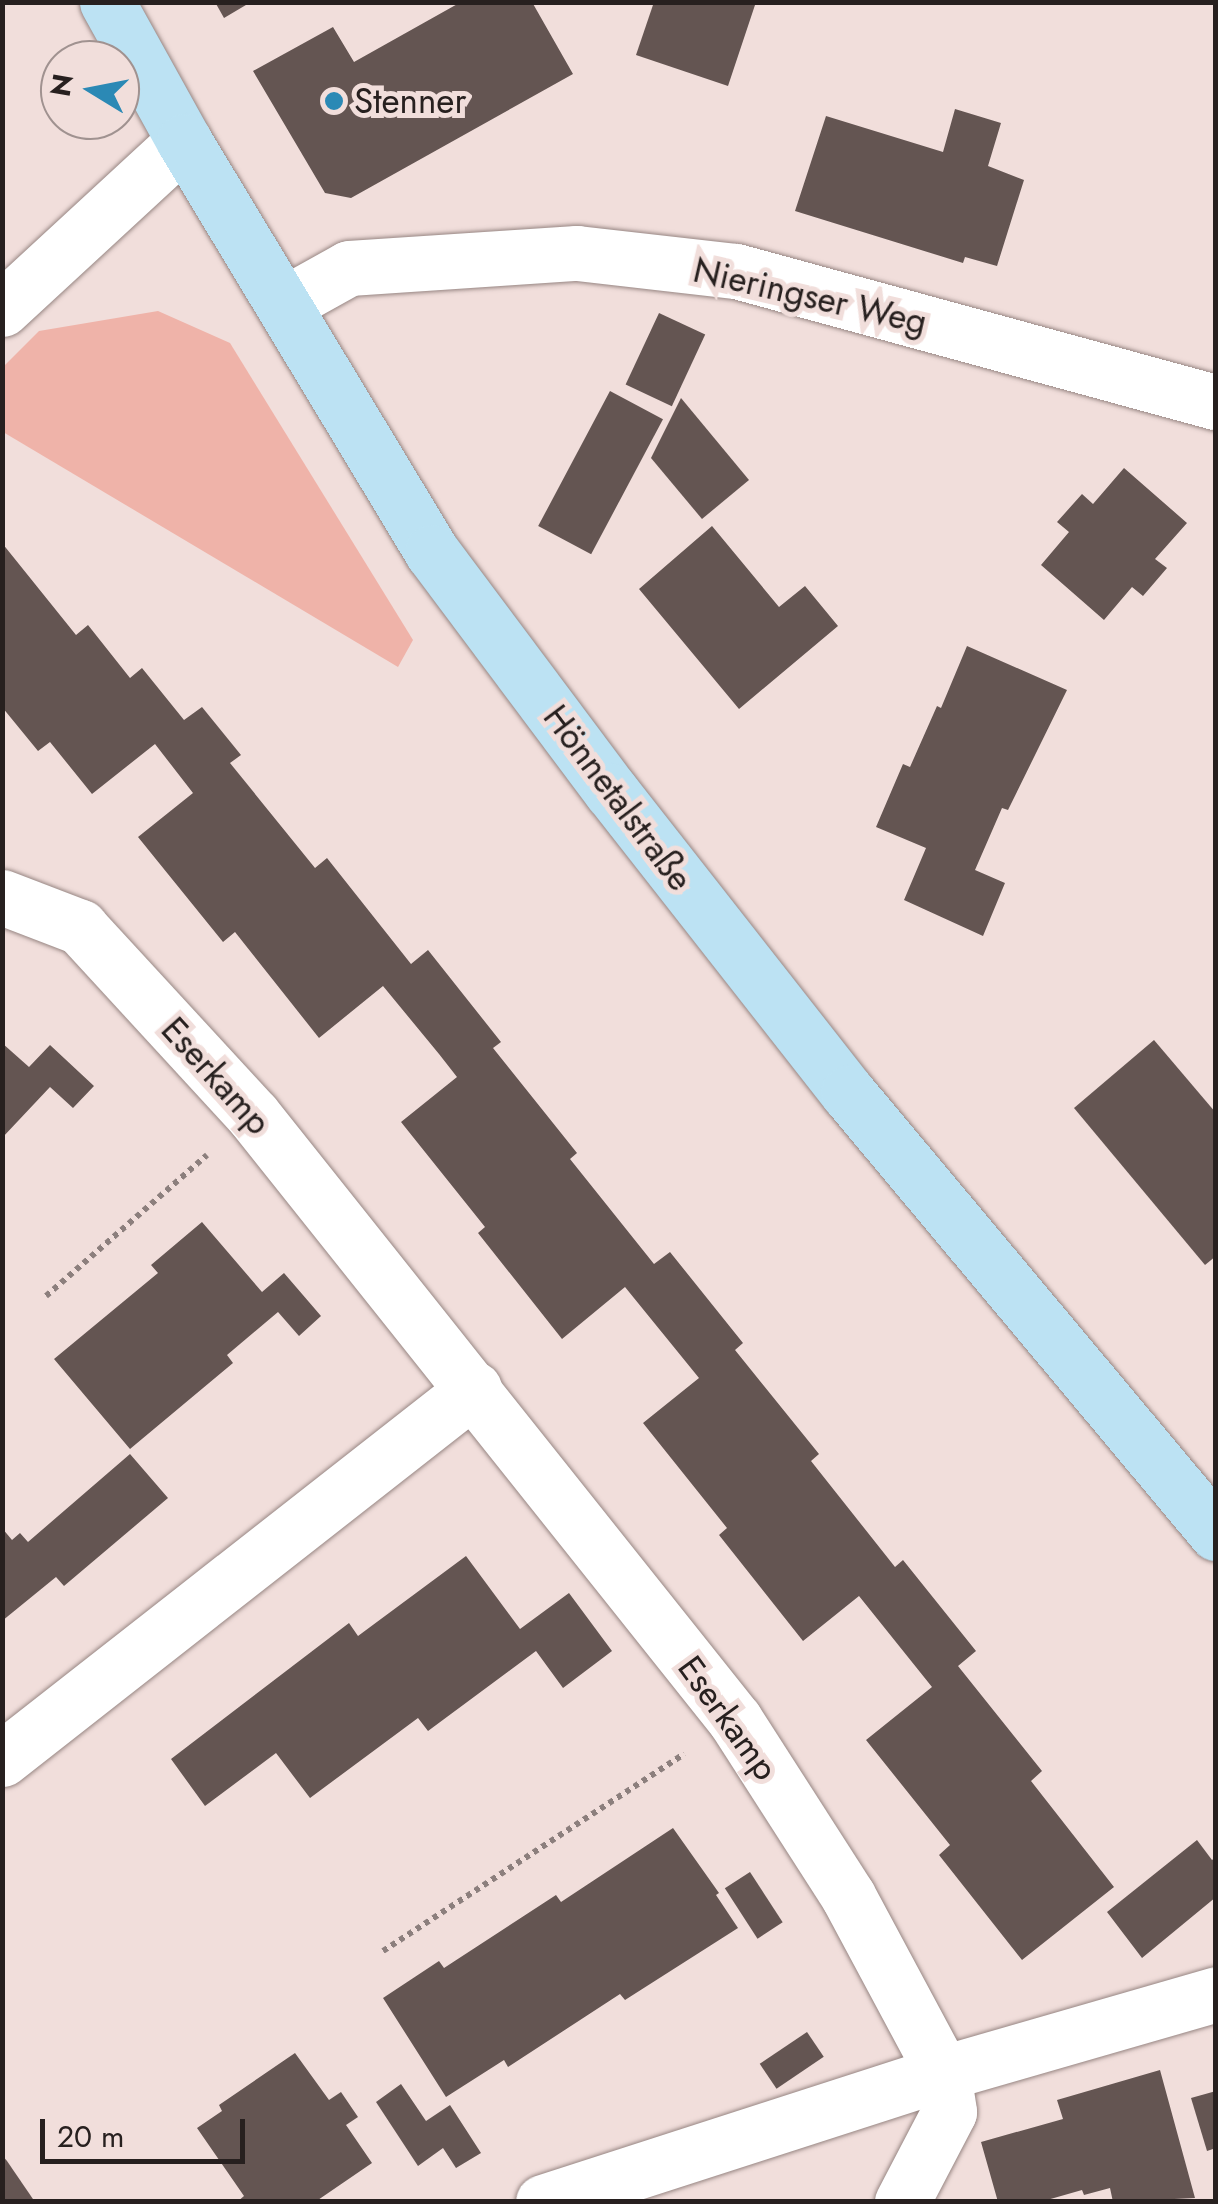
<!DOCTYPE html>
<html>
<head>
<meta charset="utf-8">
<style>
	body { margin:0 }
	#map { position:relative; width:1218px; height:2204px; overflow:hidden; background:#f1dedb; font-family:Jost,sans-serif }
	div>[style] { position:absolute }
	.green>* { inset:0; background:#efb3a9 }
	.building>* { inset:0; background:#645552; transform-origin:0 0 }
	.path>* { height:6px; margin-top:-3px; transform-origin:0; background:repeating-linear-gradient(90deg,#8c7f7d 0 5px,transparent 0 10px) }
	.roads { filter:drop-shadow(0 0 2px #978683) drop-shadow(0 0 2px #978683) }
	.minor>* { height:55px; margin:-27.5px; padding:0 27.5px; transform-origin:27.5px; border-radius:27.5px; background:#fff }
	.tertiary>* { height:55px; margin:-27.5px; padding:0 27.5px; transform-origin:27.5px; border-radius:27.5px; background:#fff }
	.secondary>* { height:55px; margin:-27.5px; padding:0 27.5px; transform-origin:27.5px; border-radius:27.5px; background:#bce2f3 }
	.dots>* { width:28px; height:28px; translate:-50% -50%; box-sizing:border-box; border:5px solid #f1dedb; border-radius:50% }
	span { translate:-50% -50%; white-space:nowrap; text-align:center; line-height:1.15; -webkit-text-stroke:10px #f1dedb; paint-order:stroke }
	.poi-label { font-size:35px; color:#27201f }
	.left { translate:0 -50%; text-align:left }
	.street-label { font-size:35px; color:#27201f }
	.frame { position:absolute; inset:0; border:5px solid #27201f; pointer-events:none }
	.north { position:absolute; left:40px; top:40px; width:100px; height:100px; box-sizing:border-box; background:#f1dedb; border:2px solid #a09290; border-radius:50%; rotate:280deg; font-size:28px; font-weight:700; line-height:40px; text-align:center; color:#27201f }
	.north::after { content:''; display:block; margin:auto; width:35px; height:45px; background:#2b89b5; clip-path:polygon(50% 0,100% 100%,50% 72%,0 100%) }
	.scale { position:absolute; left:40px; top:2119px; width:205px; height:45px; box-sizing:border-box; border:5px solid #27201f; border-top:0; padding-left:12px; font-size:30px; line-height:35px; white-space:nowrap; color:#27201f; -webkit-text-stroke:8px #f1dedb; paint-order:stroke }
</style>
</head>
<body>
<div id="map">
	<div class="green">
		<div style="clip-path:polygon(158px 311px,230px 343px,413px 640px,398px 667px,3px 432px,3px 367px,39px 331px)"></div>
	</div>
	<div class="building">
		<div style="clip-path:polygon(215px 2px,251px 2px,224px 18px)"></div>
		<div style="clip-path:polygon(461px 2px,532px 2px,573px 74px,351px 198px,325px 193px,253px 71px,333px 27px,354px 62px)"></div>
		<div style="clip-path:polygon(654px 2px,756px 2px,728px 86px,636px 55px)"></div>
		<div style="clip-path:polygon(955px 109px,1001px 123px,988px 166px,1024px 180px,997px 266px,965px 257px,963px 263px,795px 211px,826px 116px,943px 152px)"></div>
		<div style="left:659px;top:313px;width:51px;height:79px;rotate:25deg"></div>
		<div style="left:610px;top:391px;width:60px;height:153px;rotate:28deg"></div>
		<div style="clip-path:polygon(681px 398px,749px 480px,702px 519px,651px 458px)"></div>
		<div style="clip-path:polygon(1124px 468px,1187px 523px,1155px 559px,1167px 568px,1143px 596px,1132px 587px,1104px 620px,1041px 565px,1069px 532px,1057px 522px,1082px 494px,1093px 504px)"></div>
		<div style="clip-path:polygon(712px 526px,779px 607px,805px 586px,838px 626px,739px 709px,639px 589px)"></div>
		<div style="clip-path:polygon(2px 543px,76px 635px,88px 625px,130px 678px,142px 668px,184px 720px,202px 707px,241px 755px,230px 763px,315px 868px,327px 858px,411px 964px,428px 950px,501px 1042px,493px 1048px,577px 1153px,570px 1159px,654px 1264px,670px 1252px,743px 1343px,735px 1350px,819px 1454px,811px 1461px,895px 1567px,903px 1560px,976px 1651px,958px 1666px,1042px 1771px,1031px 1781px,1114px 1887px,1022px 1960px,939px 1855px,950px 1845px,866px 1740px,932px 1687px,859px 1596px,803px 1641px,719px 1535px,727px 1528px,643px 1423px,699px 1378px,625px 1287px,562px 1339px,478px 1233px,485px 1227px,401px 1122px,457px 1077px,439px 1054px,383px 986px,319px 1038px,235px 932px,223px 942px,138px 837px,193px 793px,155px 744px,92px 794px,50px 742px,38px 751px,2px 707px)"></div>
		<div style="clip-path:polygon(967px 646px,1067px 690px,1008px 810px,1002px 808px,975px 870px,1005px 883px,983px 936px,904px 900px,926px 848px,876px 827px,903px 764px,910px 767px,937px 706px,941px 708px)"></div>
		<div style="clip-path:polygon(1154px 1040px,1216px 1113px,1216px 1256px,1205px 1265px,1074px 1108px)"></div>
		<div style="clip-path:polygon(2px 1043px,29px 1067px,50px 1045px,94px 1086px,73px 1108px,50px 1087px,2px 1138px)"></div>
		<div style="clip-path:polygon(202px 1222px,262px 1292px,284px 1273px,321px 1316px,299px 1336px,278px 1312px,227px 1355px,233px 1363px,130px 1449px,54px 1359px,158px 1273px,151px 1265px)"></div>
		<div style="clip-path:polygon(130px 1454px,168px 1498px,64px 1586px,56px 1577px,2px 1621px,2px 1528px,12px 1540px,20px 1533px,28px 1542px)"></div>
		<div style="clip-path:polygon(466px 1556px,520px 1629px,569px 1593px,612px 1651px,563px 1688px,536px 1651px,428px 1731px,418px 1718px,310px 1798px,276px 1753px,205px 1806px,171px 1759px,349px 1623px,358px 1636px)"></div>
		<div style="clip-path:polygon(673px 1828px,719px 1893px,716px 1895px,738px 1928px,625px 2000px,620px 1994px,508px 2067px,504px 2060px,446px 2097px,383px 1998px,439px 1961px,444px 1968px,556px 1895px,561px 1902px)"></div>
		<div style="clip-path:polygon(1197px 1840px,1212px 1860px,1216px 1857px,1216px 1897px,1142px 1958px,1107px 1912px)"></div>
		<div style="left:750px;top:1872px;width:60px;height:30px;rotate:57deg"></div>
		<div style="left:807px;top:2032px;width:30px;height:57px;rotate:56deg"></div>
		<div style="clip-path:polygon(295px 2053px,329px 2100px,341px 2092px,358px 2117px,346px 2125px,372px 2163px,315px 2202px,237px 2202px,244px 2196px,197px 2128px,222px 2111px,219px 2105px)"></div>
		<div style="clip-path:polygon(1160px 2070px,1195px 2198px,1113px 2202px,1110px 2188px,1084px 2195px,1082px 2190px,1040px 2202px,998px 2202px,981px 2142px,1063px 2119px,1057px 2100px)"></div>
		<div style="clip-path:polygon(401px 2084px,426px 2121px,450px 2105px,481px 2153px,456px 2168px,443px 2148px,418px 2166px,376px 2102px)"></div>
		<div style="clip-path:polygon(1216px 2091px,1216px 2148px,1207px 2151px,1191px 2098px)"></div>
		<div style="clip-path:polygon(2px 2155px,7px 2161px,35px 2202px,2px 2202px)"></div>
	</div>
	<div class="path">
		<div style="left:46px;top:1296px;width:214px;rotate:-41.2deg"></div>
		<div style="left:383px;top:1951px;width:360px;rotate:-33.2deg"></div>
	</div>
	<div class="roads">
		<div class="minor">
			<div style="left:286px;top:303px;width:72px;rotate:-29.1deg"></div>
			<div style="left:349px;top:268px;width:228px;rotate:-3.8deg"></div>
			<div style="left:577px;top:253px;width:160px;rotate:6.5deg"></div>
			<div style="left:736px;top:271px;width:498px;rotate:15.3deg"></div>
			<div style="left:2px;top:897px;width:84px;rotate:21deg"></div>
			<div style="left:80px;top:927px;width:255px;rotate:47.4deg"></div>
			<div style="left:253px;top:1115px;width:774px;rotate:51.46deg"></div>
			<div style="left:735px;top:1720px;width:209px;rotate:57.3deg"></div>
			<div style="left:848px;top:1896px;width:201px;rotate:61.8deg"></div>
			<div style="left:943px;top:2073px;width:39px;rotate:81deg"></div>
			<div style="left:949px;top:2112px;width:102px;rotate:117.6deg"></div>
			<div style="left:2px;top:1759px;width:600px;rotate:-38.09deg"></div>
			<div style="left:543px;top:2202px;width:420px;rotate:-17.9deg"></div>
			<div style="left:943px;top:2073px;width:284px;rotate:-16.1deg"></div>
		</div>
		<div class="tertiary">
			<div style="left:2px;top:309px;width:248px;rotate:-42.7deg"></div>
		</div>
		<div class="secondary">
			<div style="left:107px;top:2px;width:159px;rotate:61deg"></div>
			<div style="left:184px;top:141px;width:480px;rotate:58.9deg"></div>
			<div style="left:432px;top:552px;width:299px;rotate:53.2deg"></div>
			<div style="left:611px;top:791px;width:384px;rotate:51.9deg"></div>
			<div style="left:848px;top:1093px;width:574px;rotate:50.09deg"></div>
		</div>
	</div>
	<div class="dots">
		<div style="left:334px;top:101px;background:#2b89b5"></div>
	</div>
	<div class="poi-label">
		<span class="left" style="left:354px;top:101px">Stenner</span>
	</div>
	<div class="street-label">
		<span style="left:810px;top:296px;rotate:13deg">Nieringser Weg</span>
		<span style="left:618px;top:798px;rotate:53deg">Hönnetalstraße</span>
		<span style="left:216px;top:1076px;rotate:48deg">Eserkamp</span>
		<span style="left:728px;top:1718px;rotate:54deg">Eserkamp</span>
	</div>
	<div class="frame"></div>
	<div class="north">N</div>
	<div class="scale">20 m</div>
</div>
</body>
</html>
